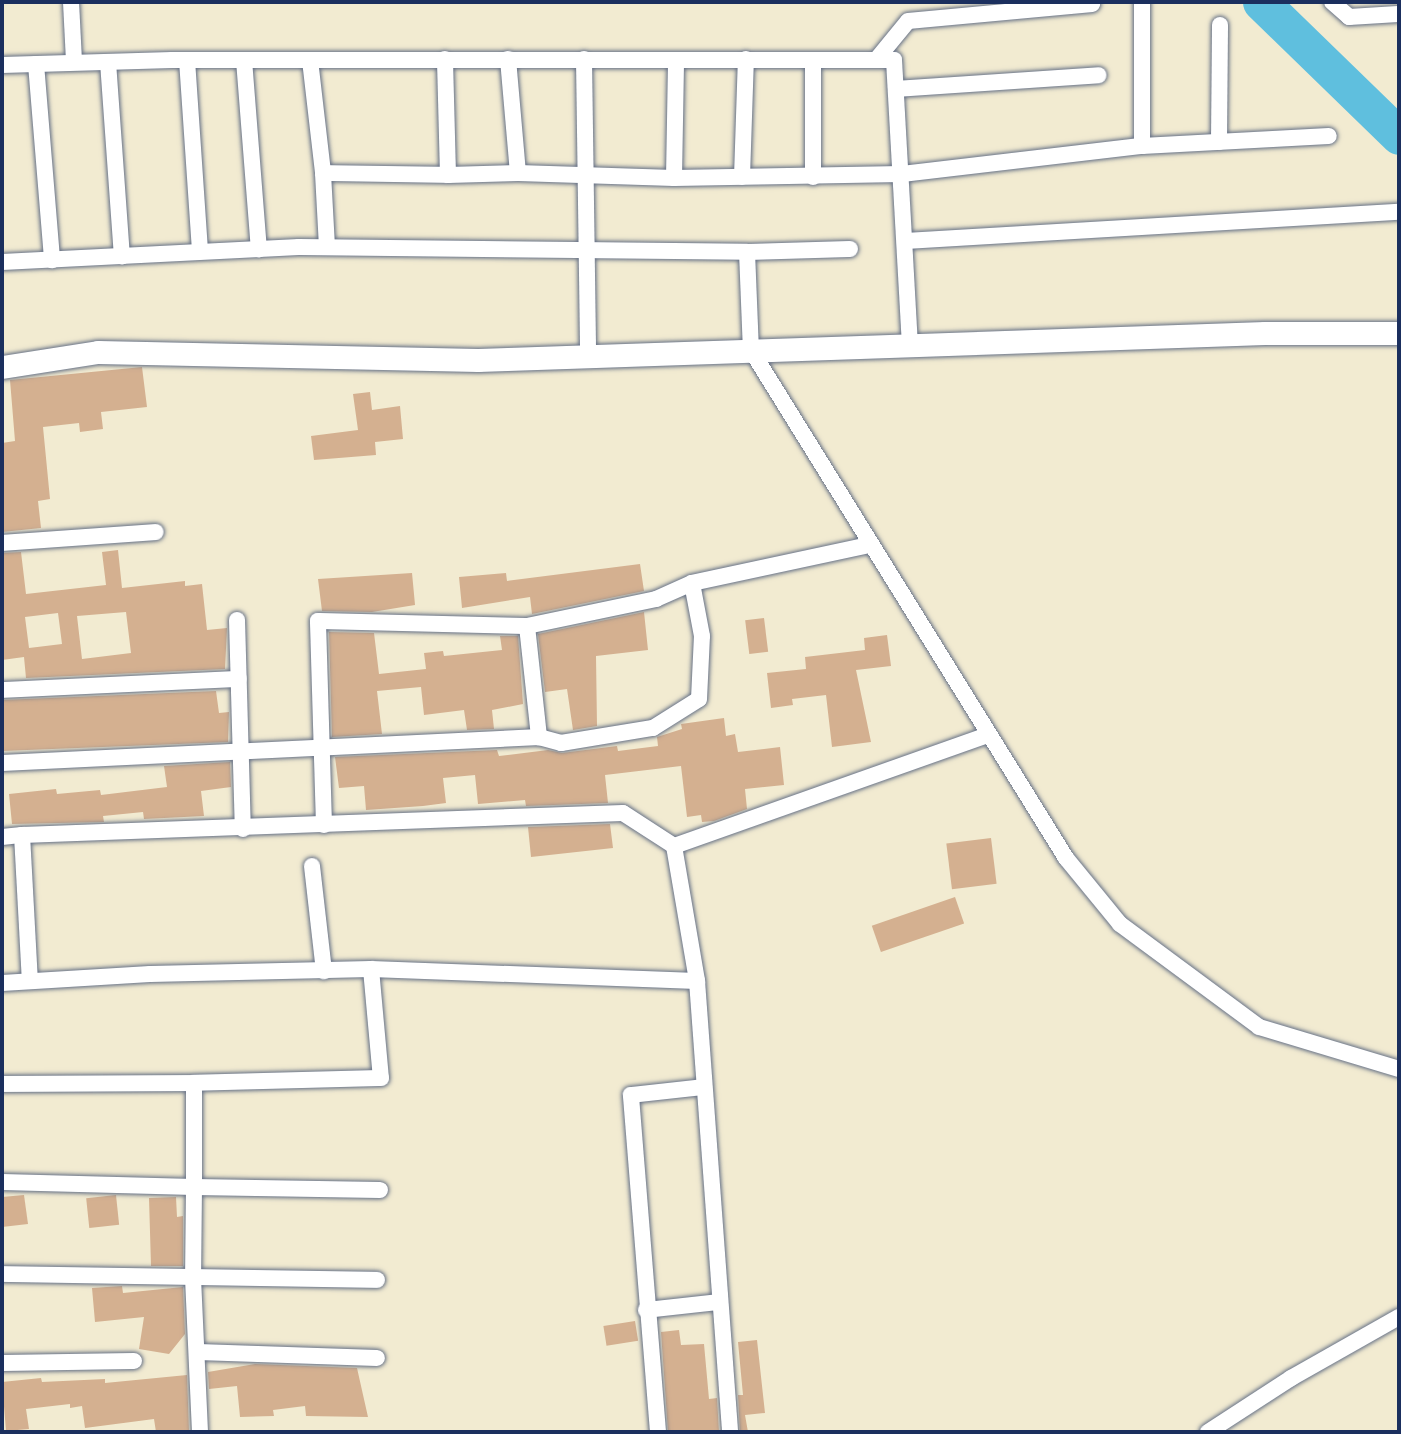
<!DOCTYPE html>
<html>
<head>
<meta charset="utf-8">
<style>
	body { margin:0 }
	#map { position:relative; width:1401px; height:1434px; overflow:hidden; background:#f2ebd1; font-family:"Gentium Book Plus",serif }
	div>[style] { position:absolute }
	.river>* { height:37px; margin:-18.5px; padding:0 18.5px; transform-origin:18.5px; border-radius:18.5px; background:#5fbfde }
	.building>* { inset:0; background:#d4b090; transform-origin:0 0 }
	.roads { filter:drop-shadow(0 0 2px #667186) drop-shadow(0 0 2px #667186) }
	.street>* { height:16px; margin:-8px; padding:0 8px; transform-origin:8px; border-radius:8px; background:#fff }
	.secondary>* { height:23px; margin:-11.5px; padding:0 11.5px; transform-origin:11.5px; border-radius:11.5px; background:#fff }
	span { translate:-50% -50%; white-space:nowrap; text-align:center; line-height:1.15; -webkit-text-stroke:6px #fcf5e5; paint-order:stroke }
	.frame { position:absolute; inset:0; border:4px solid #1b2f5e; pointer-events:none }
</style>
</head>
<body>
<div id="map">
	<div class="river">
		<div style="left:1261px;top:2px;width:192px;rotate:44.2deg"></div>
	</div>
	<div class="building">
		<div style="clip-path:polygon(142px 367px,147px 407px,101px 412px,103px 429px,80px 432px,79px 423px,43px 427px,50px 499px,38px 501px,41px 528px,2px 532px,2px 443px,15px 441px,10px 380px)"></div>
		<div style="clip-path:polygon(370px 392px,372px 410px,400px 406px,403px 439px,375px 442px,376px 455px,314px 460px,311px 436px,358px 430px,353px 394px)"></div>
		<div style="clip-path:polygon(evenodd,118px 550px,122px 588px,185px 581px,185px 586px,202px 584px,207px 630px,227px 628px,225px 669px,26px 678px,24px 657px,2px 660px,2px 553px,21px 552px,26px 594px,106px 585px,102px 552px,118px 550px,126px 612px,131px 653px,82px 659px,77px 616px,126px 612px,118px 550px,58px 613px,62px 644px,29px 648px,25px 617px,58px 613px)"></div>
		<div style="clip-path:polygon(640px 564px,644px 591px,532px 614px,530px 597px,462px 608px,459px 577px,506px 573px,507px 581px)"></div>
		<div style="clip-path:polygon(412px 573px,415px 605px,372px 612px,322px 611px,318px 579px)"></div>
		<div style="clip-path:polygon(644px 612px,648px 650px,596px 656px,597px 726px,573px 730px,567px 689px,545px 692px,538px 634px)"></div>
		<div style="left:764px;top:618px;width:34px;height:19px;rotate:83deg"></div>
		<div style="clip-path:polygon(329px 632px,374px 633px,379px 674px,426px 669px,424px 653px,443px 651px,444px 656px,502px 650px,500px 636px,518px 636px,523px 704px,492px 710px,494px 729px,467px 730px,464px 710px,424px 715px,421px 687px,377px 691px,382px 734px,332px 737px)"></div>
		<div style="clip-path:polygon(887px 635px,891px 666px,856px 670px,871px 742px,832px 747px,826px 695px,792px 699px,793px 705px,771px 708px,767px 673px,806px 669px,805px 657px,865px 650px,864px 638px)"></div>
		<div style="clip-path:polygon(216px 691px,219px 713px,229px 712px,228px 742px,2px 751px,2px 700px)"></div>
		<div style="clip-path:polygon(724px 718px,726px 736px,735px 734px,738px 752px,780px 747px,784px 785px,745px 789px,747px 809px,714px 821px,702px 822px,701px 815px,687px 817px,681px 766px,605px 775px,608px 803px,526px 806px,525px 800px,478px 804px,475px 775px,443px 778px,446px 803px,423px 806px,366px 810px,364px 786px,339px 788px,335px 757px,497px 750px,499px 756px,548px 750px,562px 753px,617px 746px,618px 751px,658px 746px,657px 737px,682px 729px,681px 724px)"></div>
		<div style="clip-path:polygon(230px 762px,231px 787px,201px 791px,204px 816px,144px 819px,143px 812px,103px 816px,104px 822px,12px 824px,9px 794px,56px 789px,57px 794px,100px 790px,101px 795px,167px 787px,164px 766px)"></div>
		<div style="clip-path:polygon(610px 824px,613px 848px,531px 857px,528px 827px)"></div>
		<div style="left:991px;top:838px;width:46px;height:45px;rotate:83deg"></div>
		<div style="left:955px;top:897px;width:28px;height:88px;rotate:71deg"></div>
		<div style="clip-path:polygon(24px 1195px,28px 1224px,2px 1227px,2px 1197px)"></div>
		<div style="left:116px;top:1195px;width:30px;height:30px;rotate:84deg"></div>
		<div style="clip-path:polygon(176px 1197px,177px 1217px,183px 1216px,183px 1266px,151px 1266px,149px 1198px)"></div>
		<div style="clip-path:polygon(122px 1286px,123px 1293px,183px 1287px,185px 1334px,169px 1354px,139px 1349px,144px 1317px,95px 1322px,92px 1288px)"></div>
		<div style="left:635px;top:1321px;width:20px;height:32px;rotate:81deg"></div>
		<div style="clip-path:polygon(679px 1330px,681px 1345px,704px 1344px,709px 1399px,717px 1398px,719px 1432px,668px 1432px,661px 1332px)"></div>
		<div style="clip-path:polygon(757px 1340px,765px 1413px,745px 1415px,748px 1432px,740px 1432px,738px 1395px,743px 1395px,738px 1342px)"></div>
		<div style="clip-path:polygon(255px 1364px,357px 1368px,368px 1417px,306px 1416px,305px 1406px,273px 1410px,274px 1416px,240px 1417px,237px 1386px,209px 1389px,208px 1372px)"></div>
		<div style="clip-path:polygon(187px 1375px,189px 1431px,156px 1432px,154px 1419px,85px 1428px,82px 1406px,70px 1408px,70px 1404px,26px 1409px,29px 1429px,6px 1431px,2px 1382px,41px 1378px,42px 1382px,105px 1379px,105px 1383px)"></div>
	</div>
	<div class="roads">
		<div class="street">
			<div style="left:71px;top:2px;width:60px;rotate:87.1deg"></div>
			<div style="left:1332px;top:2px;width:23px;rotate:41deg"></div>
			<div style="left:1349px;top:17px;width:49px;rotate:-3.5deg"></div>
			<div style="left:508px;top:59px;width:114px;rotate:85deg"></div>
			<div style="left:518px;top:173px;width:156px;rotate:1.8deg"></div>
			<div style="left:674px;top:178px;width:228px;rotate:-1deg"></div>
			<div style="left:902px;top:174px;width:242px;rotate:-6.7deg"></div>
			<div style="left:1142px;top:146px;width:187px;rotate:-3.1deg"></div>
			<div style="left:584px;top:59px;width:297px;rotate:89.2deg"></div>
			<div style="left:187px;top:60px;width:192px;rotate:86.1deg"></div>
			<div style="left:244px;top:60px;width:190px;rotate:85.5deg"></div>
			<div style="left:310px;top:60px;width:114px;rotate:83.4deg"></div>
			<div style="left:813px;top:60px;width:117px;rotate:90deg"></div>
			<div style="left:876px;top:60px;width:50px;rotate:-50.6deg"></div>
			<div style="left:908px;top:21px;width:185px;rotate:-5.3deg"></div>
			<div style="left:108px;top:62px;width:195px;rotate:85.9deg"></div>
			<div style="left:36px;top:64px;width:197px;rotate:85.3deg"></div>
			<div style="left:2px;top:65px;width:170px;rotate:-1.7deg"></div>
			<div style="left:172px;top:60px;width:722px"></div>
			<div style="left:894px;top:60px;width:285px;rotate:86.8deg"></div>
			<div style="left:896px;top:89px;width:203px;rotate:-3.9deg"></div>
			<div style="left:1219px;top:142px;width:117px;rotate:-89.5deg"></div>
			<div style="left:1142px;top:146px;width:144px;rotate:-90deg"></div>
			<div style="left:448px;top:175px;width:70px;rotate:-1.6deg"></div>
			<div style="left:742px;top:177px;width:118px;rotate:-88.1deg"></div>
			<div style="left:674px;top:178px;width:116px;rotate:-89deg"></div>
			<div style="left:905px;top:241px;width:495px;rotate:-3.4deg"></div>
			<div style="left:327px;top:247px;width:74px;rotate:-93.1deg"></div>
			<div style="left:323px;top:173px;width:125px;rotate:0.9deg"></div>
			<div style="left:448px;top:175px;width:116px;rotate:-91.5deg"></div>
			<div style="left:747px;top:252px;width:103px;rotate:-1.7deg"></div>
			<div style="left:2px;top:262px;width:297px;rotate:-2.9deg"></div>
			<div style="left:299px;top:247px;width:448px;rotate:0.6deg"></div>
			<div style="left:747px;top:252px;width:98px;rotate:87.7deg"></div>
			<div style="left:751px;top:350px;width:598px;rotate:58.2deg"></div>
			<div style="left:1066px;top:858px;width:85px;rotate:50.7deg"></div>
			<div style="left:1120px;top:924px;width:173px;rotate:36.5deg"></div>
			<div style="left:1259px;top:1027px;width:146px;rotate:16.7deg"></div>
			<div style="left:2px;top:543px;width:154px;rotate:-4.1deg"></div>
			<div style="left:237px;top:620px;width:209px;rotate:88.4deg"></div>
			<div style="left:527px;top:626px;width:132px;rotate:-11.8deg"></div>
			<div style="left:656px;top:599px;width:39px;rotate:-24deg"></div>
			<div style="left:692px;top:583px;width:182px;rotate:-12.1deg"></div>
			<div style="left:2px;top:690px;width:237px;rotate:-2.7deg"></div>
			<div style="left:2px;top:763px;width:538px;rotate:-2.77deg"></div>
			<div style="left:539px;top:737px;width:23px;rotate:15deg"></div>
			<div style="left:561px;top:743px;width:93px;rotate:-9.3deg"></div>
			<div style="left:653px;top:728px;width:54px;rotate:-32.2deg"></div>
			<div style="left:699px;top:699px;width:63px;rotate:-87.3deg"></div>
			<div style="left:702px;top:636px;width:54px;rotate:-100.7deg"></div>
			<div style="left:324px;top:825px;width:204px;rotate:-91.7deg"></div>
			<div style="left:318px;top:621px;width:209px;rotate:1.4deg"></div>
			<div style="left:527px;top:626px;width:112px;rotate:83.8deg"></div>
			<div style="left:22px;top:835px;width:601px;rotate:-2.1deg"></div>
			<div style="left:623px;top:813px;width:61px;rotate:32.9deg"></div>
			<div style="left:674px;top:846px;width:137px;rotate:80.3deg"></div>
			<div style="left:2px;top:837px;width:20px;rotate:-6deg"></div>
			<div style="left:22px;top:835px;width:146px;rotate:86.9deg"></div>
			<div style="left:674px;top:846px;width:333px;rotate:-19.5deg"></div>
			<div style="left:312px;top:866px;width:106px;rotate:83.5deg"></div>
			<div style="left:371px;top:969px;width:109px;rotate:84.8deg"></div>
			<div style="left:381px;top:1078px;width:187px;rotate:178.5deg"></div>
			<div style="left:194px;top:1083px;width:104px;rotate:90deg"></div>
			<div style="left:194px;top:1187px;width:186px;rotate:0.9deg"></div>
			<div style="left:2px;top:983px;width:148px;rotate:-3.5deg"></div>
			<div style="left:150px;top:974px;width:221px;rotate:-1.3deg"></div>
			<div style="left:371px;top:969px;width:326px;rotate:2.1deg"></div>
			<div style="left:697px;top:981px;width:452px;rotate:85.8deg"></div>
			<div style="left:2px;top:1084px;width:192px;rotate:-0.3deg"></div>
			<div style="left:2px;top:1182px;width:192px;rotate:1.5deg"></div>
			<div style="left:194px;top:1187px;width:91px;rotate:90.6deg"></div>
			<div style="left:193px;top:1278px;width:154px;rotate:87.4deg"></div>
			<div style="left:2px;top:1274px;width:375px;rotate:0.9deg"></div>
			<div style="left:646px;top:1310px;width:73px;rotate:-6.3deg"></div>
			<div style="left:198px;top:1352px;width:179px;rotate:1.9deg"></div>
			<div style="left:2px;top:1363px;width:132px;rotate:-0.9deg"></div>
			<div style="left:658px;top:1432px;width:338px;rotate:-94.6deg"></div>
			<div style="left:631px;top:1095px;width:73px;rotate:-6.3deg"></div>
			<div style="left:1208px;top:1432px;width:99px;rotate:-33deg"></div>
			<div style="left:1291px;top:1378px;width:124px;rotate:-29.5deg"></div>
		</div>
		<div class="secondary">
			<div style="left:2px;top:367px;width:97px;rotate:-8.9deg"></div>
			<div style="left:98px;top:352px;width:380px;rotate:1.2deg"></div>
			<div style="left:478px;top:360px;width:787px;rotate:-1.96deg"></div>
			<div style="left:1265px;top:333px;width:134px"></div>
		</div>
	</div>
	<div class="frame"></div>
</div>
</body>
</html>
